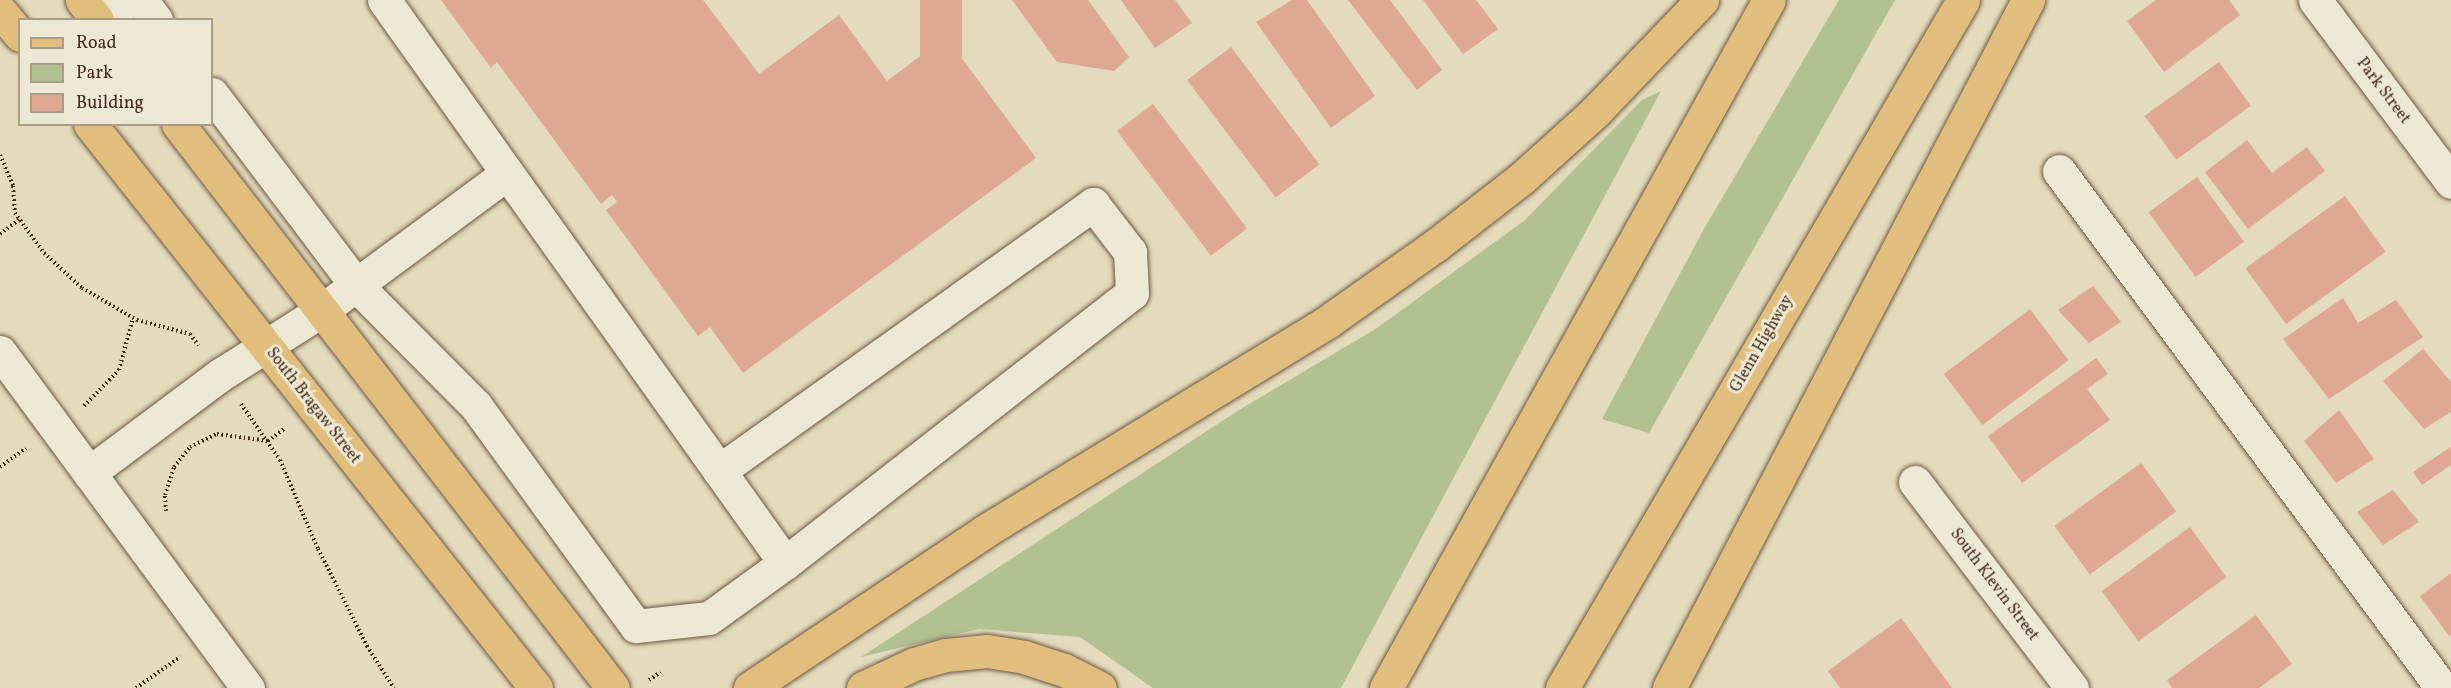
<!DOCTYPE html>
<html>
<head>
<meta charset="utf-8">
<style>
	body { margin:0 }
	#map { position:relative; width:2451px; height:688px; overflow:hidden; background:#e3dbbc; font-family:Vollkorn,serif }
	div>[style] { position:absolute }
	.green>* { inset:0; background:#b2c192 }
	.building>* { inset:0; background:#dea893; transform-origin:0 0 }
	.path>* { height:4px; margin-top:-2px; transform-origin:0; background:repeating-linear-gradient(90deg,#442c1b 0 1.5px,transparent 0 4.5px) }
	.roads { filter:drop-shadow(0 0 2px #6c5843) drop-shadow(0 0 2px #6c5843) }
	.minor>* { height:33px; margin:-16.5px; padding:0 16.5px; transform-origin:16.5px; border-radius:16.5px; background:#ede8d3 }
	.major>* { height:33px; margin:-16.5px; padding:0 16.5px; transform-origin:16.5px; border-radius:16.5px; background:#e2be7e }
	.highway>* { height:33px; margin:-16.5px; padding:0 16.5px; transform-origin:16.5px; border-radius:16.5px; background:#e2be7e }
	span { translate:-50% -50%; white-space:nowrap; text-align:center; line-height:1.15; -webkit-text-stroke:6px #ede8d3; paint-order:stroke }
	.street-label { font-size:16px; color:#442c1b }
	.legend { position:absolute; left:18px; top:18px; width:195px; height:108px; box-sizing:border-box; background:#ede8d3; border:2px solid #a99d89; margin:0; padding:8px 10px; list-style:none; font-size:18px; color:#442c1b }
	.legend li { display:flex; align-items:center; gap:12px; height:30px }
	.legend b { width:30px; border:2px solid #a99d89 }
</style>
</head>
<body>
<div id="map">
	<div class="green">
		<div style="clip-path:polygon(1839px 0,1895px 0,1649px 433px,1602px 419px,1705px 227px)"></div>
		<div style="clip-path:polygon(1661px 91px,1341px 688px,1153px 688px,1080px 637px,979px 629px,861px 657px,1239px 410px,1377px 328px,1525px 220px,1642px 100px)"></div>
	</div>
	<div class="building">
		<div style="clip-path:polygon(441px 0,703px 0,759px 74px,839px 15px,887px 81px,946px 37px,1036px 158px,743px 373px,710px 327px,698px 336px,606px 210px,617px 202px,612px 195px,601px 204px,497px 62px,491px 68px)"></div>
		<div style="left:920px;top:0;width:42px;height:209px"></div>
		<div style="clip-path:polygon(1012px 0,1088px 0,1129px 57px,1114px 71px,1057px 62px)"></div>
		<div style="clip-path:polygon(1121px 0,1175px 0,1192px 23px,1155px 48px)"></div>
		<div style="clip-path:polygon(1292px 0,1307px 0,1375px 96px,1331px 128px,1256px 22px)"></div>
		<div style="clip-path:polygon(1348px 0,1390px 0,1442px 70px,1417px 90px)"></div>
		<div style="clip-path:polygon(1423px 0,1476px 0,1498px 29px,1463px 54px)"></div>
		<div style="clip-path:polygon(2156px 0,2229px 0,2240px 15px,2164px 72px,2127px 21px)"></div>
		<div style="left:1231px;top:47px;width:147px;height:55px;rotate:53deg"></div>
		<div style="left:2219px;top:62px;width:54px;height:92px;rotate:54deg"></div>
		<div style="left:1153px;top:104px;width:156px;height:45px;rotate:53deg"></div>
		<div style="clip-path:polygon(2247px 140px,2272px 173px,2307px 147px,2325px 171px,2248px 229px,2205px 172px)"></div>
		<div style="left:2197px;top:177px;width:80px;height:60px;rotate:54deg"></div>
		<div style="left:2345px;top:196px;width:69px;height:123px;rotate:54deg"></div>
		<div style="clip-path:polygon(2093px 286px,2121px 322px,2089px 343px,2058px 310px)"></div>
		<div style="clip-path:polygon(2343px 298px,2358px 323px,2396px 300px,2423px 337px,2329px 399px,2283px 339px)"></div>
		<div style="left:2030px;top:309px;width:64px;height:108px;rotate:53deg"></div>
		<div style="clip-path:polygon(2423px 349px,2451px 382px,2451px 412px,2424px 429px,2383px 381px)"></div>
		<div style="clip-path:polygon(2096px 358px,2108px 374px,2087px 389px,2110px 420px,2022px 483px,1988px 436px)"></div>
		<div style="clip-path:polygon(2339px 410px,2374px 459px,2336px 483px,2304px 441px)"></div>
		<div style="clip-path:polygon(2451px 447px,2451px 465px,2422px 485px,2413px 472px)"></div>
		<div style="left:2141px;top:463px;width:60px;height:107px;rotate:54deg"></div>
		<div style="clip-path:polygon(2393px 490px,2419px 522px,2383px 545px,2357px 512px)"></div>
		<div style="left:2190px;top:527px;width:62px;height:109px;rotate:54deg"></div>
		<div style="clip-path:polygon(2451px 573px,2451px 635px,2449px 636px,2420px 596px)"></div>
		<div style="clip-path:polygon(2256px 615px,2292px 664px,2259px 688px,2172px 688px,2167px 680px)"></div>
		<div style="clip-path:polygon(1901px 618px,1952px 688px,1840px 688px,1828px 671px)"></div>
	</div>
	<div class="path">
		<div style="left:0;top:155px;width:34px;rotate:67deg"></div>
		<div style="left:13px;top:186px;width:27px;rotate:86deg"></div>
		<div style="left:15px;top:213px;width:49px;rotate:54.1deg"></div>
		<div style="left:44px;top:253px;width:52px;rotate:42.6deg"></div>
		<div style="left:82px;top:288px;width:64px;rotate:30.2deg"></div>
		<div style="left:137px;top:320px;width:55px;rotate:14.8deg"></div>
		<div style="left:190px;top:334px;width:14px;rotate:54deg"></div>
		<div style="left:0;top:234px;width:25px;rotate:-37deg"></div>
		<div style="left:241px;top:404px;width:68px;rotate:55.1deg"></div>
		<div style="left:280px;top:460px;width:97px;rotate:66.9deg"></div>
		<div style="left:318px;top:549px;width:109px;rotate:63.2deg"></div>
		<div style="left:367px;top:646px;width:50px;rotate:57.3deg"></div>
		<div style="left:84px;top:406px;width:50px;rotate:-45.8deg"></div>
		<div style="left:119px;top:370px;width:54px;rotate:-74.9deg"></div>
		<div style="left:0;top:467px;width:32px;rotate:-36deg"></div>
		<div style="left:166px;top:511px;width:16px;rotate:-94deg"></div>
		<div style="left:165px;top:495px;width:29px;rotate:-72deg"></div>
		<div style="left:174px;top:467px;width:26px;rotate:-51deg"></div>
		<div style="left:190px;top:447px;width:30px;rotate:-26deg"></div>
		<div style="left:217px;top:434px;width:51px;rotate:7.8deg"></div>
		<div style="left:268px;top:441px;width:20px;rotate:-37deg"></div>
		<div style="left:649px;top:680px;width:14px;rotate:-34deg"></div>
		<div style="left:136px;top:688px;width:54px;rotate:-35.2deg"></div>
	</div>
	<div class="roads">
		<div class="minor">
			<div style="left:141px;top:0;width:25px;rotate:53deg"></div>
			<div style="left:2315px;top:0;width:227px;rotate:53.2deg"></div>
			<div style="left:101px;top:20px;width:34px;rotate:-36deg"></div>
			<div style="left:212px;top:94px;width:239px;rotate:53deg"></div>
			<div style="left:356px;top:285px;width:170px;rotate:45.2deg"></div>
			<div style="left:476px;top:406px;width:272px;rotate:54deg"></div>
			<div style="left:636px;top:626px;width:73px;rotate:-6.3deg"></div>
			<div style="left:709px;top:618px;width:94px;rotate:-35.9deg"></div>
			<div style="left:785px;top:563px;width:691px;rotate:-125.46deg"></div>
			<div style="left:2059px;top:171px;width:643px;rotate:53.47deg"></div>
			<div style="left:0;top:352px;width:418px;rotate:53.6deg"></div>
			<div style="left:719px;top:471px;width:460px;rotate:-35.5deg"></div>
			<div style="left:1093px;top:204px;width:61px;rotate:52.4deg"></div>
			<div style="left:1130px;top:252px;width:41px;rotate:87.2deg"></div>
			<div style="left:1132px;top:293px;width:440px;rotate:142.1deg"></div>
			<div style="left:89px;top:473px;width:164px;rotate:-36.8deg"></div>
			<div style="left:220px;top:375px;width:120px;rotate:-32.4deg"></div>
			<div style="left:321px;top:311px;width:230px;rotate:-36.5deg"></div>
			<div style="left:1915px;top:482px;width:259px;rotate:52.7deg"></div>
		</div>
		<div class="major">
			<div style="left:82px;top:0;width:25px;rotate:53deg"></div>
			<div style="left:0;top:11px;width:31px;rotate:50deg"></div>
			<div style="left:90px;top:124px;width:719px;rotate:51.66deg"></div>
			<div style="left:178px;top:124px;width:712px;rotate:52.36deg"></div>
		</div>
		<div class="highway">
			<div style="left:750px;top:688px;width:283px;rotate:-33.7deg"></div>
			<div style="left:985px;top:531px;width:404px;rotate:-31.4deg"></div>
			<div style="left:1330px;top:320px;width:130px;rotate:-35.3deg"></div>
			<div style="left:1436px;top:245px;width:109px;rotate:-37.9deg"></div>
			<div style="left:1522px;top:178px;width:98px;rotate:-42.1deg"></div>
			<div style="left:1595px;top:112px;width:155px;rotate:-46.3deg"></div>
			<div style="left:863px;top:688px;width:56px;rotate:-25.2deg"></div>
			<div style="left:914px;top:664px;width:33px;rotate:-16deg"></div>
			<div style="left:946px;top:655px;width:41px;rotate:-5.6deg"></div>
			<div style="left:987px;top:651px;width:37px;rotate:9deg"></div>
			<div style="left:1024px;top:657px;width:42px;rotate:18deg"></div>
			<div style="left:1064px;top:670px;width:40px;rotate:26.6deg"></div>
			<div style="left:1386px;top:688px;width:787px;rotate:-60.9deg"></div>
			<div style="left:1562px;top:688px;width:796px;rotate:-59.76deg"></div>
			<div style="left:1669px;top:688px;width:776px;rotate:-62.44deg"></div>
		</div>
	</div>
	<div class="street-label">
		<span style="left:2383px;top:91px;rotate:53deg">Park Street</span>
		<span style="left:1762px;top:344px;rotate:-60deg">Glenn Highway</span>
		<span style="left:313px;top:406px;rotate:52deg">South Bragaw Street</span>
		<span style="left:1994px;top:585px;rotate:53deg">South Klevin Street</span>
	</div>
	<ul class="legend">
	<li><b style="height:8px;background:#e2be7e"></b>Road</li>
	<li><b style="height:16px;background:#b2c192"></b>Park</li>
	<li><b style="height:16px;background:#dea893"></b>Building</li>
	</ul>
</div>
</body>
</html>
